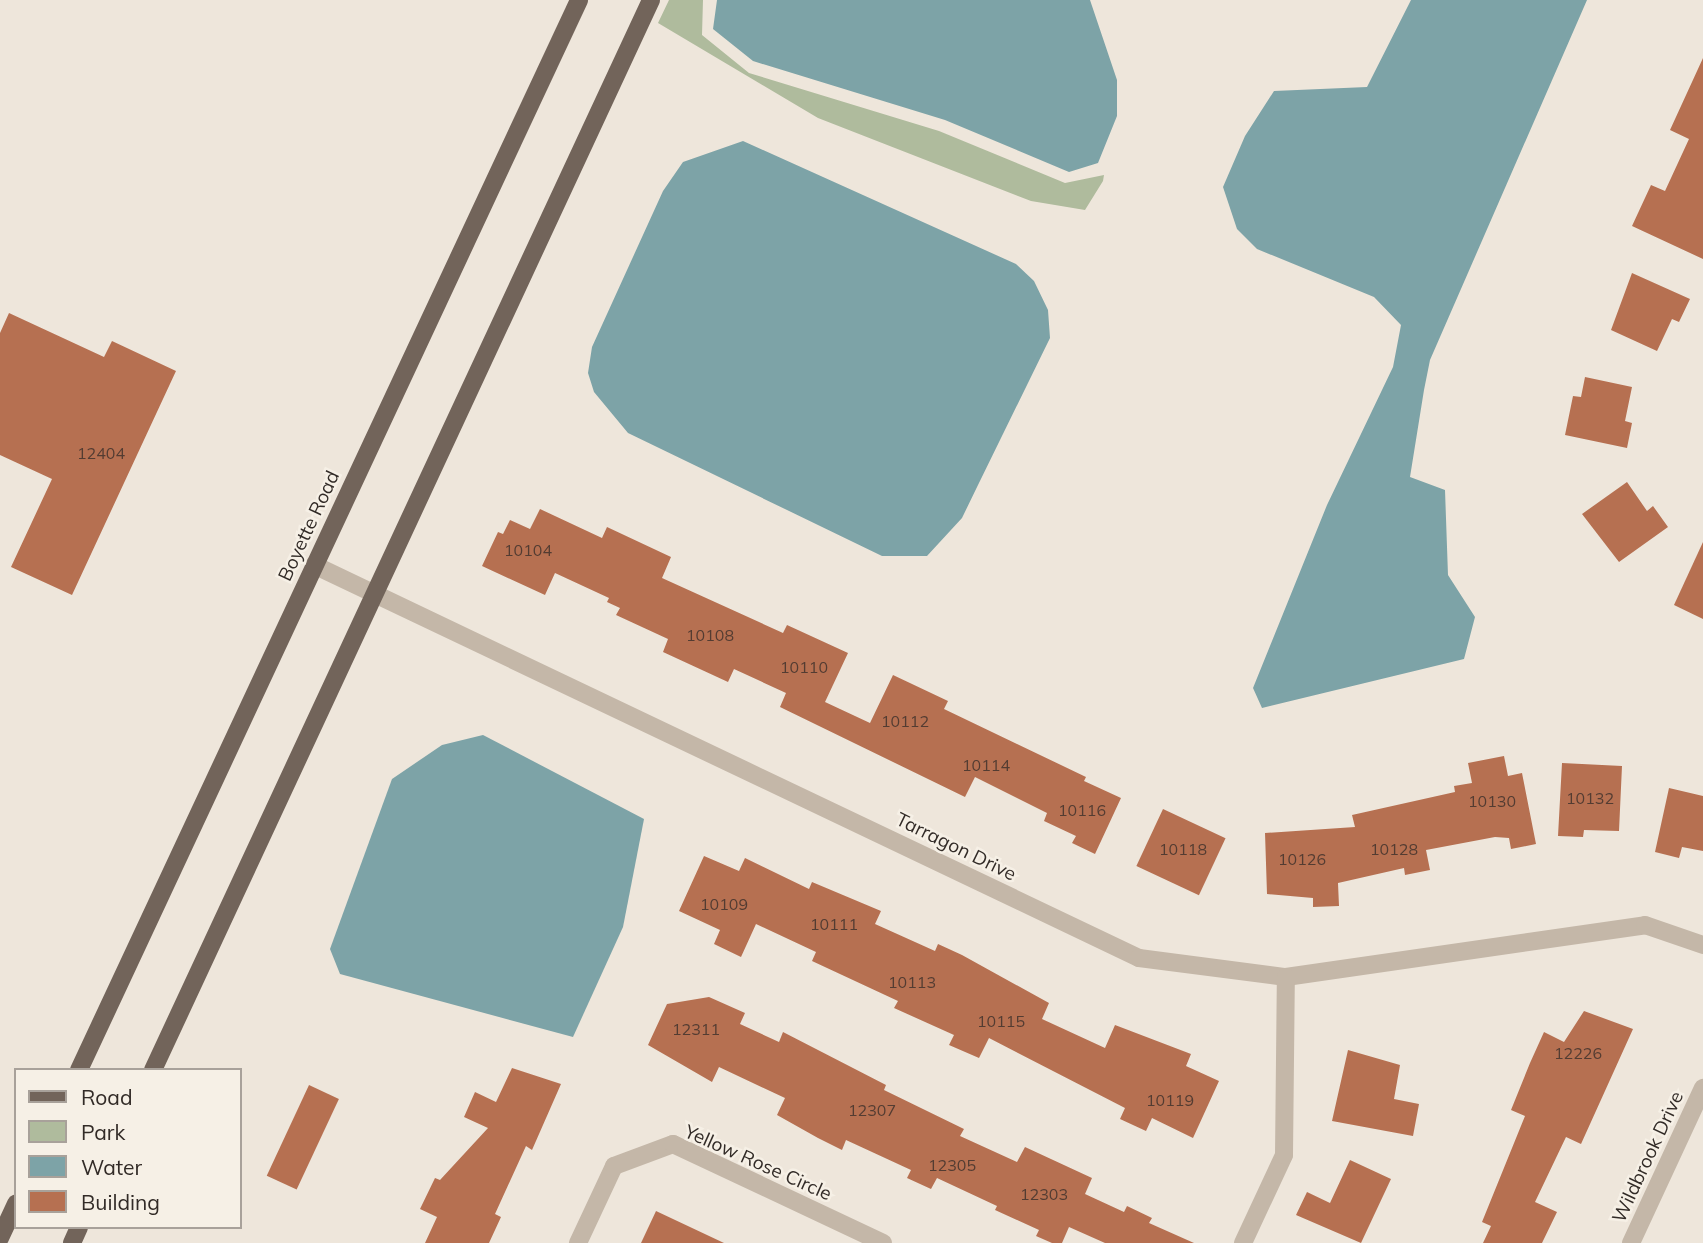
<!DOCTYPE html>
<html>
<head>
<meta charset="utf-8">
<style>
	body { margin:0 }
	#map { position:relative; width:1703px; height:1243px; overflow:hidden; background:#eee6db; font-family:Mulish,sans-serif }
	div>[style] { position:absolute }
	.green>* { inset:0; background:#afbb9d }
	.water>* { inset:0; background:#7da3a7 }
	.building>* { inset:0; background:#b67051; transform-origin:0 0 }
	.minor>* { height:18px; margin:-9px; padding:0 9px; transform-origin:9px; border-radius:9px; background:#c4b7a8 }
	.major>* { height:18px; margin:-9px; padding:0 9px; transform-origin:9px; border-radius:9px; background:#72645a }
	span { translate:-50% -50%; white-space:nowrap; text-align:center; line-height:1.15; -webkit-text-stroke:5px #f6f0e6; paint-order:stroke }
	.number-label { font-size:16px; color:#533c32 }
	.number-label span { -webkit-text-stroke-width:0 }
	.street-label { font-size:19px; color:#322b27 }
	.legend { position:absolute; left:14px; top:1068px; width:228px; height:161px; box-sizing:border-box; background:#f6f0e6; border:2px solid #a8a19a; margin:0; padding:9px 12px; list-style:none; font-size:21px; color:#322b27 }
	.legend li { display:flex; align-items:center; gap:14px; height:35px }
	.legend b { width:35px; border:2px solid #a8a19a }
</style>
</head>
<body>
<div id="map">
	<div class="green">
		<div style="clip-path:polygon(669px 0,703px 0,702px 35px,749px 73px,939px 131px,1065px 183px,1104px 175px,1103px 181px,1085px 210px,1031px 201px,818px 118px,658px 23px)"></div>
	</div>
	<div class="water">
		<div style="clip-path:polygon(717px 0,1090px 0,1117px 80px,1117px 116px,1098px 163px,1069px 172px,945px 120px,753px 61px,713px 29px)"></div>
		<div style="clip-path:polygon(1411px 0,1587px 0,1430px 360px,1424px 390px,1410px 477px,1445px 490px,1448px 575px,1475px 617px,1464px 659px,1262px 708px,1253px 688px,1327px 505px,1393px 367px,1401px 325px,1374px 297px,1257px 249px,1237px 229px,1223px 187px,1245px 136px,1274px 91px,1367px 87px)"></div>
		<div style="clip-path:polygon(743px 141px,1016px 264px,1034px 281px,1048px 310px,1050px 338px,978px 485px,962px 518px,927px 556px,882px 556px,628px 433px,594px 392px,588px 373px,592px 347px,663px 191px,683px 162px)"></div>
		<div style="clip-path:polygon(483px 735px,644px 819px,623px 927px,573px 1037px,340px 974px,330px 949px,392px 779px,442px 745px)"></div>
	</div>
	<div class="building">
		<div style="clip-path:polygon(1703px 58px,1703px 259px,1632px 226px,1651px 185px,1665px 191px,1689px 139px,1670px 130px)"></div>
		<div style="clip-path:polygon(1632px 273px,1690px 299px,1679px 322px,1672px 319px,1657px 351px,1611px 330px)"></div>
		<div style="clip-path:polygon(9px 313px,104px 357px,112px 341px,176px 371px,72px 595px,11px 567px,52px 479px,0 455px,0 333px)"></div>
		<div style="clip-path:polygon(1585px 377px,1632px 387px,1625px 421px,1632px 423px,1627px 448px,1565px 435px,1573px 396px,1581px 397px)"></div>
		<div style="clip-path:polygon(1627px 482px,1647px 511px,1653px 506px,1668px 527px,1619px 562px,1582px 514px)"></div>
		<div style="clip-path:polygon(540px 509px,602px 538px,607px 527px,671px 557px,662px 578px,783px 633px,787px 625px,848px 653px,825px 702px,870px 723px,893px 675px,948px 701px,944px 709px,1086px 777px,1084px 781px,1121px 798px,1095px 854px,1072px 843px,1076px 836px,1044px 821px,1047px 813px,975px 777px,965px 797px,780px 707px,786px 693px,734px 669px,728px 682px,663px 652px,668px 639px,616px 615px,620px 608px,607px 602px,609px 598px,555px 573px,545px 595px,482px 566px,498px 532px,503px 534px,510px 520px,530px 529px)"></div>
		<div style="clip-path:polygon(1703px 542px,1703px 619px,1674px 605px)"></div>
		<div style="clip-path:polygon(1504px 756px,1508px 776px,1522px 773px,1536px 844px,1511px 849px,1509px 838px,1495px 837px,1426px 850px,1430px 870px,1405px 875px,1404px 868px,1338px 883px,1339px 906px,1313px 907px,1313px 898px,1267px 894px,1265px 833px,1355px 827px,1352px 815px,1455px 792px,1454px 786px,1472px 783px,1468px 763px)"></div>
		<div style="clip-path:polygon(1562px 763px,1622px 766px,1619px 831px,1584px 830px,1583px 837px,1558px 836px)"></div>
		<div style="clip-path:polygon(1669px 788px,1703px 796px,1703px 851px,1682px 847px,1679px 858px,1655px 852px)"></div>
		<div style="left:1163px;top:809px;width:69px;height:63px;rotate:25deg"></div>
		<div style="clip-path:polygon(704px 856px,739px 871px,745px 858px,809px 889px,812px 882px,881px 911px,875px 924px,935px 951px,938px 944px,962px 955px,1049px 1003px,1042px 1019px,1105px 1048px,1115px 1025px,1191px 1054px,1186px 1066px,1219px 1081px,1193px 1138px,1152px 1118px,1146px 1131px,1120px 1119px,1125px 1108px,989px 1038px,979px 1058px,949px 1045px,954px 1035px,894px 1008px,898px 1001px,812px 961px,816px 952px,756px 924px,741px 957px,714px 944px,720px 930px,679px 911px)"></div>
		<div style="clip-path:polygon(709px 997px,745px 1013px,740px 1024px,779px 1042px,783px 1032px,886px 1085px,884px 1090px,964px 1129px,960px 1136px,1017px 1162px,1025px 1147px,1092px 1178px,1085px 1194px,1124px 1212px,1127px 1206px,1152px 1218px,1149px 1223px,1194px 1243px,1105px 1243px,1069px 1227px,1062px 1243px,1052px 1243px,1036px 1236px,1039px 1230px,995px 1210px,997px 1206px,937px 1178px,931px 1189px,907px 1178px,911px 1170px,846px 1140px,842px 1150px,818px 1138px,777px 1115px,785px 1098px,719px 1067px,712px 1082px,648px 1045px,667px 1004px)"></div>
		<div style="clip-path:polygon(1584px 1011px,1633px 1029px,1581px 1144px,1566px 1137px,1535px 1202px,1557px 1212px,1542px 1243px,1483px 1243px,1491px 1226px,1482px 1222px,1525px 1116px,1511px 1110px,1530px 1063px,1544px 1032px,1564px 1042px)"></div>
		<div style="clip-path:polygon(1348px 1050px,1400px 1065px,1394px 1099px,1419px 1104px,1413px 1136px,1332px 1121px)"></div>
		<div style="clip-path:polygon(512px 1068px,561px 1084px,532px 1150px,526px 1146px,495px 1214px,501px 1217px,489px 1243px,425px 1243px,437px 1217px,420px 1209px,435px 1178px,440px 1180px,488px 1128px,464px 1117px,475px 1092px,496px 1102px)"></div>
		<div style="left:309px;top:1085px;width:33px;height:100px;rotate:25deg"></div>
		<div style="clip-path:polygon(1350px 1160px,1391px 1179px,1361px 1243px,1296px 1215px,1307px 1192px,1330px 1203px)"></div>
		<div style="clip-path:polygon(656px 1211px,724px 1243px,641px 1243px)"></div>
	</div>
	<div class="minor">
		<div style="left:314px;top:565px;width:914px;rotate:25.47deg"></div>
		<div style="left:1139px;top:958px;width:148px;rotate:7.4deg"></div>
		<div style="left:1286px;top:977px;width:363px;rotate:-8.2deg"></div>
		<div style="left:1645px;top:925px;width:61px;rotate:19deg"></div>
		<div style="left:578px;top:1243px;width:85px;rotate:-64.9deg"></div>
		<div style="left:614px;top:1166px;width:63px;rotate:-20.4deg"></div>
		<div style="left:673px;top:1144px;width:232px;rotate:25.2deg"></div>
		<div style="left:1243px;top:1243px;width:97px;rotate:-65deg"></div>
		<div style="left:1284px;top:1155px;width:178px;rotate:-89.4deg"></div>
		<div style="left:1631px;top:1243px;width:171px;rotate:-65.1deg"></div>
	</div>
	<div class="major">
		<div style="left:79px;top:1070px;width:1181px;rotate:-64.95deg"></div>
		<div style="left:153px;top:1070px;width:1180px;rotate:-65.04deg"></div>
		<div style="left:0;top:1238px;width:38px;rotate:-65deg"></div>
		<div style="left:72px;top:1243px;width:17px;rotate:-66deg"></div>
	</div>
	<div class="number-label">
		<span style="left:101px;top:453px">12404</span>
		<span style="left:528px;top:550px">10104</span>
		<span style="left:710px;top:635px">10108</span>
		<span style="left:804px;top:667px">10110</span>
		<span style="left:905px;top:721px">10112</span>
		<span style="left:986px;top:765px">10114</span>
		<span style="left:1590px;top:798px">10132</span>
		<span style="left:1492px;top:801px">10130</span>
		<span style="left:1082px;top:810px">10116</span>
		<span style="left:1183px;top:849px">10118</span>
		<span style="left:1394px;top:849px">10128</span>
		<span style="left:1302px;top:859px">10126</span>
		<span style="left:724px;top:904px">10109</span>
		<span style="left:834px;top:924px">10111</span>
		<span style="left:912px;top:982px">10113</span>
		<span style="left:1001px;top:1021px">10115</span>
		<span style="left:696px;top:1029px">12311</span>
		<span style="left:1578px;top:1053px">12226</span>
		<span style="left:1170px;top:1100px">10119</span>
		<span style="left:872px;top:1110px">12307</span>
		<span style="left:952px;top:1165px">12305</span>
		<span style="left:1044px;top:1194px">12303</span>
	</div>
	<div class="street-label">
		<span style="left:309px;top:526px;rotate:-65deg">Boyette Road</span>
		<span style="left:956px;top:847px;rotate:26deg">Tarragon Drive</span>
		<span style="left:1648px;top:1157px;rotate:-65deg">Wildbrook Drive</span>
		<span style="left:758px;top:1163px;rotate:24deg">Yellow Rose Circle</span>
	</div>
	<ul class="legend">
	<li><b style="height:9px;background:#72645a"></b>Road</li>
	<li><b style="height:19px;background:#afbb9d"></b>Park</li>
	<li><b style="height:19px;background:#7da3a7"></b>Water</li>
	<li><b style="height:19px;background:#b67051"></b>Building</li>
	</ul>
</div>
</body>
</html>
